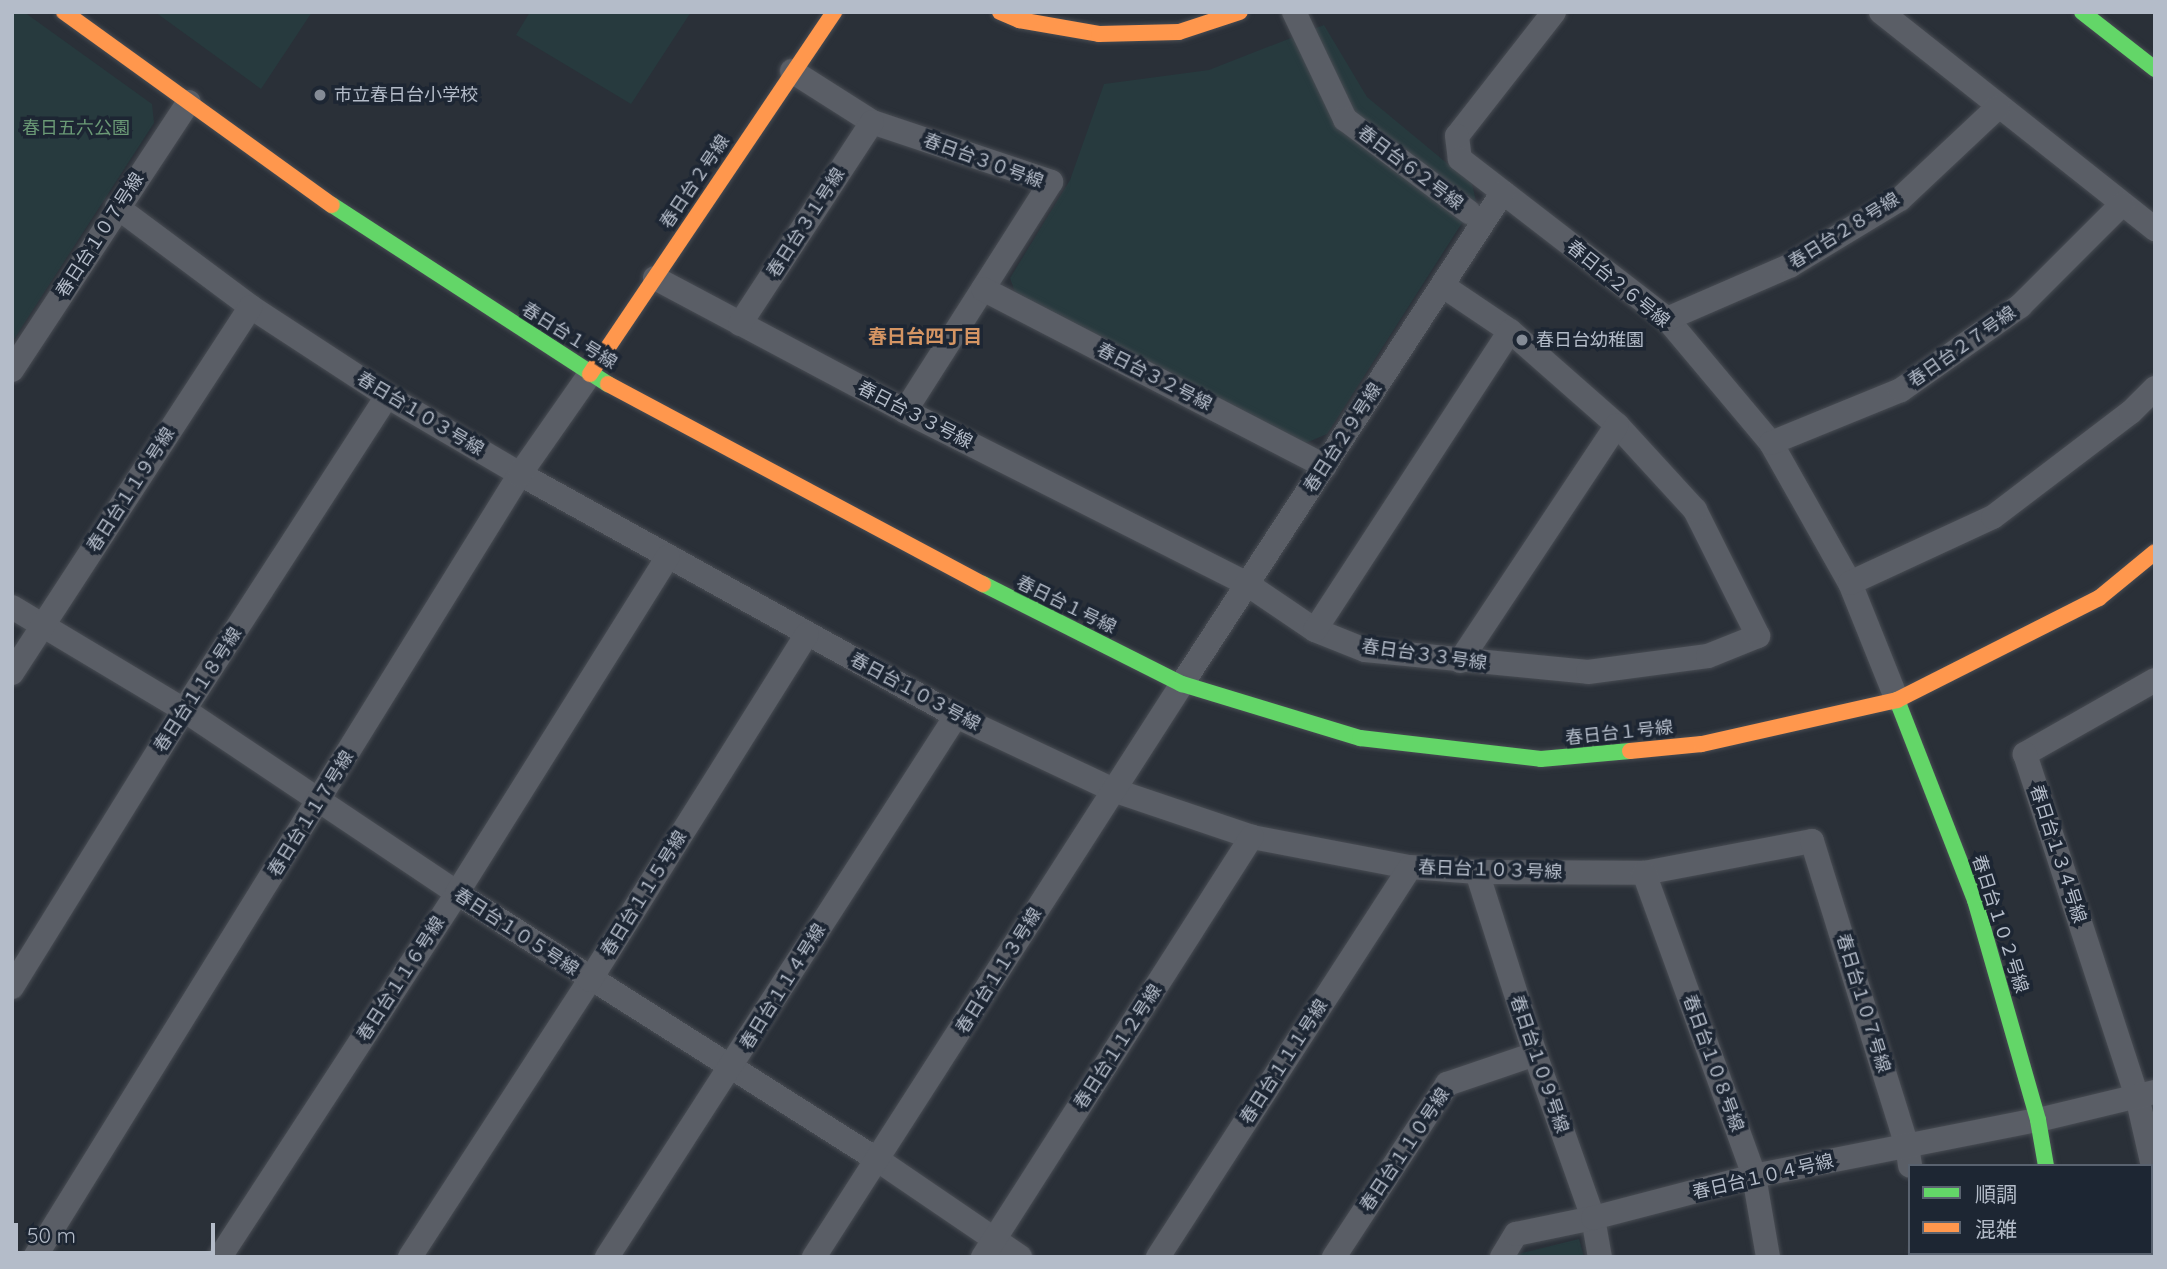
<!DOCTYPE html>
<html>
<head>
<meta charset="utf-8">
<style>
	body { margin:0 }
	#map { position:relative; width:2167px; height:1269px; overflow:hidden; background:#2a3038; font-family:Quicksand,"Noto Sans JP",sans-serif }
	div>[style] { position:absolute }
	.green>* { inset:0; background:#273a3e }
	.roads { filter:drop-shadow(0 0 2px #484c53) drop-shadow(0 0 2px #484c53) }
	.street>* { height:24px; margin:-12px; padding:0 12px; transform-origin:12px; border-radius:12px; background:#5a5e66 }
	.fast>* { height:16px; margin:-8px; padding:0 8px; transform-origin:8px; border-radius:8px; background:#63d668 }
	.slow>* { height:16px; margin:-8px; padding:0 8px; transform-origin:8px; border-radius:8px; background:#ff974d }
	.dots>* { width:19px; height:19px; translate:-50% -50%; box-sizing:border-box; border:4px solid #1d2633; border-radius:50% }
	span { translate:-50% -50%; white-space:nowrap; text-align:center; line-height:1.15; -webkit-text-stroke:7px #1d2633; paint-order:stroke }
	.poi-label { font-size:18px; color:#b4bcc9 }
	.left { translate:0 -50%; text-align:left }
	.park-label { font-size:18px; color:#6b9a76 }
	.street-label { font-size:18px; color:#b4bcc9 }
	.neighbourhood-label { font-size:19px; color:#d59563; font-weight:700 }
	.frame { position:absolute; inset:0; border:14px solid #b4bcc9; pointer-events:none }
	.legend { position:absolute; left:1908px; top:1164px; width:245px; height:91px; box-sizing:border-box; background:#1d2633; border:2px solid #59626f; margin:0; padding:9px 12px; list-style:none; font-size:21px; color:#b4bcc9 }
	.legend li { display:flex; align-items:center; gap:14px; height:35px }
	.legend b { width:35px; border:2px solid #59626f }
	.scale { position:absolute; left:14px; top:1223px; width:201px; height:32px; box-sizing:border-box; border:4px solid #b4bcc9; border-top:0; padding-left:9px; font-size:21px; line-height:24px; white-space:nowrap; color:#b4bcc9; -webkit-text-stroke:5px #1d2633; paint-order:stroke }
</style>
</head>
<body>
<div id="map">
	<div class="green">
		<div style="clip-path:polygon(12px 12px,24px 12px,152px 104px,154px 123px,12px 342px)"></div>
		<div style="clip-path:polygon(155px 12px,312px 12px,261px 89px)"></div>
		<div style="clip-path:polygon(530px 12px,691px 12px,631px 104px,516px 35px)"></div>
		<div style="clip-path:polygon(1324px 25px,1367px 97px,1472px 184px,1476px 201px,1327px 434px,1301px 445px,1015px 292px,1010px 278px,1070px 180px,1104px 84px,1209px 70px)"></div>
		<div style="clip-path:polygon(1579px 1239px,1584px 1257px,1516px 1257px,1518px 1254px)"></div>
	</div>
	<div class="roads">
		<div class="street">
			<div style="left:1294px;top:12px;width:119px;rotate:64.5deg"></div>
			<div style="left:1345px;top:119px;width:155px;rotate:36.9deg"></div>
			<div style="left:1554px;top:12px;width:157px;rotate:128deg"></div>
			<div style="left:1457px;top:136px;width:23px;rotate:83deg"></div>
			<div style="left:1460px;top:159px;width:262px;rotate:37.7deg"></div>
			<div style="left:1667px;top:319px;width:162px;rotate:50deg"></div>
			<div style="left:1771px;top:443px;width:161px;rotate:60.6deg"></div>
			<div style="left:1850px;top:583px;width:126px;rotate:68.1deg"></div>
			<div style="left:1881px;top:12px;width:350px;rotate:38.4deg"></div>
			<div style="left:792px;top:71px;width:95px;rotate:32.5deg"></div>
			<div style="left:872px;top:122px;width:189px;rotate:18.5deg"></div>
			<div style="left:1051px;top:182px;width:272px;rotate:122.5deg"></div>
			<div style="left:117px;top:207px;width:167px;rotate:36.7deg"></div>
			<div style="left:251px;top:307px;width:163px;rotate:33.2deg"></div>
			<div style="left:387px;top:396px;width:154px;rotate:30.4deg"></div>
			<div style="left:520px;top:474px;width:499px;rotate:29deg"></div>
			<div style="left:956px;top:716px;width:174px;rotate:25.2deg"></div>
			<div style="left:1113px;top:790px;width:147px;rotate:18.7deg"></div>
			<div style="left:1252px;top:837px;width:161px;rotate:10.8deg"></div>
			<div style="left:1410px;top:867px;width:67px;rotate:4.3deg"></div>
			<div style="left:1477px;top:872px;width:167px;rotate:0.3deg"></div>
			<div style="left:1644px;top:873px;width:171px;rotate:-10.8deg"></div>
			<div style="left:1812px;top:841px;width:319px;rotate:72.7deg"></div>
			<div style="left:1907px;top:1146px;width:20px;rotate:81deg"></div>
			<div style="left:655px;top:278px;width:283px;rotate:28deg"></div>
			<div style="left:905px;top:411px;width:383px;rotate:26.8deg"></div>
			<div style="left:1247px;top:584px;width:82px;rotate:34.1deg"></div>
			<div style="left:1315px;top:630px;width:54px;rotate:21.8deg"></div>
			<div style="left:1365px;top:650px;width:224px;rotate:5.6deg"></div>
			<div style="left:1588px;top:672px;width:121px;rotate:-7.6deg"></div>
			<div style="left:1708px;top:656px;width:54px;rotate:-21.8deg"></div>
			<div style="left:1758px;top:636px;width:141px;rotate:-116.6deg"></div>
			<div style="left:1695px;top:510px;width:115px;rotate:-132.5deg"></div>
			<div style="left:1617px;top:425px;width:142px;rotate:-138.7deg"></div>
			<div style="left:1510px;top:331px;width:81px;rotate:-146.1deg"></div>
			<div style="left:983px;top:289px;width:385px;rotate:27.4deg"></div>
			<div style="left:1667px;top:319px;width:135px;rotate:-23.5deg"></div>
			<div style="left:1791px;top:265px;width:127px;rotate:-31.2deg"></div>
			<div style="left:1900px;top:199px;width:134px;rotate:-43.2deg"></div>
			<div style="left:740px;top:324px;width:241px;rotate:-56.8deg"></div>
			<div style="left:12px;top:370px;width:321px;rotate:-56.6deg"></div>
			<div style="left:1771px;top:443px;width:140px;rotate:-22.2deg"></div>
			<div style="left:1901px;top:390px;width:146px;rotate:-35.2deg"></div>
			<div style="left:2020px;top:306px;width:144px;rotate:-45deg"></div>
			<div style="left:1850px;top:583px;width:157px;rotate:-24.8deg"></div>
			<div style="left:1993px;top:517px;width:173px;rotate:-37.3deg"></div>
			<div style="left:2131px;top:412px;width:34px;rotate:-45deg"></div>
			<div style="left:12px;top:607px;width:200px;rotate:30.9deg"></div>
			<div style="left:184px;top:710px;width:329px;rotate:33.8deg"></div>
			<div style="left:457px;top:893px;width:499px;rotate:32.4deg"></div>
			<div style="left:878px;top:1160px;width:172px;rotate:34.3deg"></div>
			<div style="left:1315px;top:630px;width:357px;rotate:-56.9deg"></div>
			<div style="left:1460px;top:661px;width:283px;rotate:-56.4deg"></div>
			<div style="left:12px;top:673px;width:437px;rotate:-56.9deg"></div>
			<div style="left:2155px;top:680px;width:150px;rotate:150.4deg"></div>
			<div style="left:2025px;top:754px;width:360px;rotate:71.9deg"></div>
			<div style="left:2137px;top:1096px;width:81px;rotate:77.2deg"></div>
			<div style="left:1477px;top:872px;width:191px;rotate:72.3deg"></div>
			<div style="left:1535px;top:1054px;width:174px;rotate:70.5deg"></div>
			<div style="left:1593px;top:1218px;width:40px;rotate:80deg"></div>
			<div style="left:1644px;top:873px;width:322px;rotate:70deg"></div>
			<div style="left:1754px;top:1176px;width:82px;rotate:80.2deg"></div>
			<div style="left:12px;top:987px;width:326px;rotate:-58.2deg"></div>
			<div style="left:184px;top:710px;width:374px;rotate:-57.1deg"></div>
			<div style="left:1923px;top:1253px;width:4px;rotate:90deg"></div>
			<div style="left:35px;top:1257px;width:921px;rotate:-58.23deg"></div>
			<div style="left:520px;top:474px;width:122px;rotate:-55deg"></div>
			<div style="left:220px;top:1257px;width:434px;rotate:-56.9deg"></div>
			<div style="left:457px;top:893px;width:397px;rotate:-57.9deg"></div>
			<div style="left:410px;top:1257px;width:330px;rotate:-57deg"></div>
			<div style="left:590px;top:980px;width:408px;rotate:-57.9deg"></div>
			<div style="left:607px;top:1257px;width:644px;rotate:-57.17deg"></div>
			<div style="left:814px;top:1257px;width:681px;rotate:-57.29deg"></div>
			<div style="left:1182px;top:684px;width:587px;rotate:-56.88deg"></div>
			<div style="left:983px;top:1257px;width:499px;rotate:-57.4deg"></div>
			<div style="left:1158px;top:1257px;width:464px;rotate:-57.1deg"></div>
			<div style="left:1334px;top:1257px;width:207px;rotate:-56.8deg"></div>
			<div style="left:1447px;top:1084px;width:93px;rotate:-18.8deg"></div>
			<div style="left:1502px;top:1257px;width:27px;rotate:-59deg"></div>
			<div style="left:1516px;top:1234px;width:79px;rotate:-11.7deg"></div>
			<div style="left:1593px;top:1218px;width:166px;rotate:-14.6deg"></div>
			<div style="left:1754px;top:1176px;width:289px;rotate:-11.2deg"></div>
			<div style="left:2038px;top:1120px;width:120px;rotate:-13.5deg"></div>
		</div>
		<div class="fast">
			<div style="left:2082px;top:12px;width:93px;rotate:38deg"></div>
			<div style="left:332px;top:205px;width:329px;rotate:33deg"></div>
			<div style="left:983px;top:584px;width:223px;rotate:26.7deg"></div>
			<div style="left:1182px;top:684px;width:186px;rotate:16.9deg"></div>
			<div style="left:1360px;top:738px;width:182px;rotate:6.6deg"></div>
			<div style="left:1541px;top:759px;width:89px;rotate:-5.1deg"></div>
			<div style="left:1897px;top:700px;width:215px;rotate:68.7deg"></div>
			<div style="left:1975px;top:900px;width:229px;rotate:74deg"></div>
			<div style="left:2038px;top:1120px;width:47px;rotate:80.1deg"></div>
		</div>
		<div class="slow">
			<div style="left:64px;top:12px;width:330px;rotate:35.8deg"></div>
			<div style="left:1000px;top:12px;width:21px;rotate:23deg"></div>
			<div style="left:1019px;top:20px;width:81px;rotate:9.9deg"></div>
			<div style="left:1099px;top:34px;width:80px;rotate:-1.4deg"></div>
			<div style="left:1179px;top:32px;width:64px;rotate:-18.2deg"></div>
			<div style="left:590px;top:374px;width:437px;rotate:-56deg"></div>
			<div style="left:608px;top:384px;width:425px;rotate:28.1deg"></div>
			<div style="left:1630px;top:751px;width:72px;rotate:-5.6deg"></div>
			<div style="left:1702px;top:744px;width:200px;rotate:-12.7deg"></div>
			<div style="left:1897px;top:700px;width:226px;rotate:-26.8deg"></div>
			<div style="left:2099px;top:598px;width:72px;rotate:-39.4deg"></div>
			<div style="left:2060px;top:1253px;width:4px;rotate:76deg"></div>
		</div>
	</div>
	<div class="dots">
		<div style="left:320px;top:95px;background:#848b96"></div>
		<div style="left:1522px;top:340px;background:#848b96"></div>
	</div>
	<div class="poi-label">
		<span class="left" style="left:334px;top:95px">市立春日台小学校</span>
		<span class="left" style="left:1536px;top:340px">春日台幼稚園</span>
	</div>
	<div class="park-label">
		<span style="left:76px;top:128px">春日五六公園</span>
	</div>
	<div class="street-label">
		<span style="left:983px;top:161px;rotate:20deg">春日台３０号線</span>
		<span style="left:1410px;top:168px;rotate:37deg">春日台６２号線</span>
		<span style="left:695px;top:182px;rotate:-56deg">春日台２号線</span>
		<span style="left:806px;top:223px;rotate:-57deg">春日台３１号線</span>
		<span style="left:1844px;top:231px;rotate:-32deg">春日台２８号線</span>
		<span style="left:100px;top:235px;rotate:-57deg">春日台１０７号線</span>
		<span style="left:1618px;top:284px;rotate:39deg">春日台２６号線</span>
		<span style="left:569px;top:336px;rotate:32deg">春日台１号線</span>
		<span style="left:1962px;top:347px;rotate:-35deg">春日台２７号線</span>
		<span style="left:1154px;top:377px;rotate:27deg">春日台３２号線</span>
		<span style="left:420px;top:414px;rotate:31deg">春日台１０３号線</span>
		<span style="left:915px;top:415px;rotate:27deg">春日台３３号線</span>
		<span style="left:1343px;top:438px;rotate:-57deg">春日台２９号線</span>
		<span style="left:131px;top:490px;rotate:-57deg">春日台１１９号線</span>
		<span style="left:1066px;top:605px;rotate:26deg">春日台１号線</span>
		<span style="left:1424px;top:655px;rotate:8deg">春日台３３号線</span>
		<span style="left:198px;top:690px;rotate:-57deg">春日台１１８号線</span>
		<span style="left:915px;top:692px;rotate:28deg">春日台１０３号線</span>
		<span style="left:1619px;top:733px;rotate:-6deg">春日台１号線</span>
		<span style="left:311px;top:814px;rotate:-58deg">春日台１１７号線</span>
		<span style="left:2058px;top:854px;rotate:72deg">春日台１３４号線</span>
		<span style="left:1490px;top:870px;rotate:2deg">春日台１０３号線</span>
		<span style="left:644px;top:894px;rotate:-58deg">春日台１１５号線</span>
		<span style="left:2000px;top:924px;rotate:72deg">春日台１０２号線</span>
		<span style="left:516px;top:932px;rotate:33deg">春日台１０５号線</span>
		<span style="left:999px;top:971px;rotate:-58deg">春日台１１３号線</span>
		<span style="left:401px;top:979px;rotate:-57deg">春日台１１６号線</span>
		<span style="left:783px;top:987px;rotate:-58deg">春日台１１４号線</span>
		<span style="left:1863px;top:1003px;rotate:73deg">春日台１０７号線</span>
		<span style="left:1118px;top:1047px;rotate:-57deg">春日台１１２号線</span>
		<span style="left:1284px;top:1062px;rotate:-57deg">春日台１１１号線</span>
		<span style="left:1713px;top:1063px;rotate:70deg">春日台１０８号線</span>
		<span style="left:1539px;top:1064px;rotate:71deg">春日台１０９号線</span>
		<span style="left:1405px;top:1150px;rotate:-56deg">春日台１１０号線</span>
		<span style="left:1763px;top:1177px;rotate:-13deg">春日台１０４号線</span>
	</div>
	<div class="neighbourhood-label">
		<span style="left:925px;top:337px">春日台四丁目</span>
	</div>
	<div class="frame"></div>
	<ul class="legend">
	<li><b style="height:9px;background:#63d668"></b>順調</li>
	<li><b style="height:9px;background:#ff974d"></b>混雑</li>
	</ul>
	<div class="scale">50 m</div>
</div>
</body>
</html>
